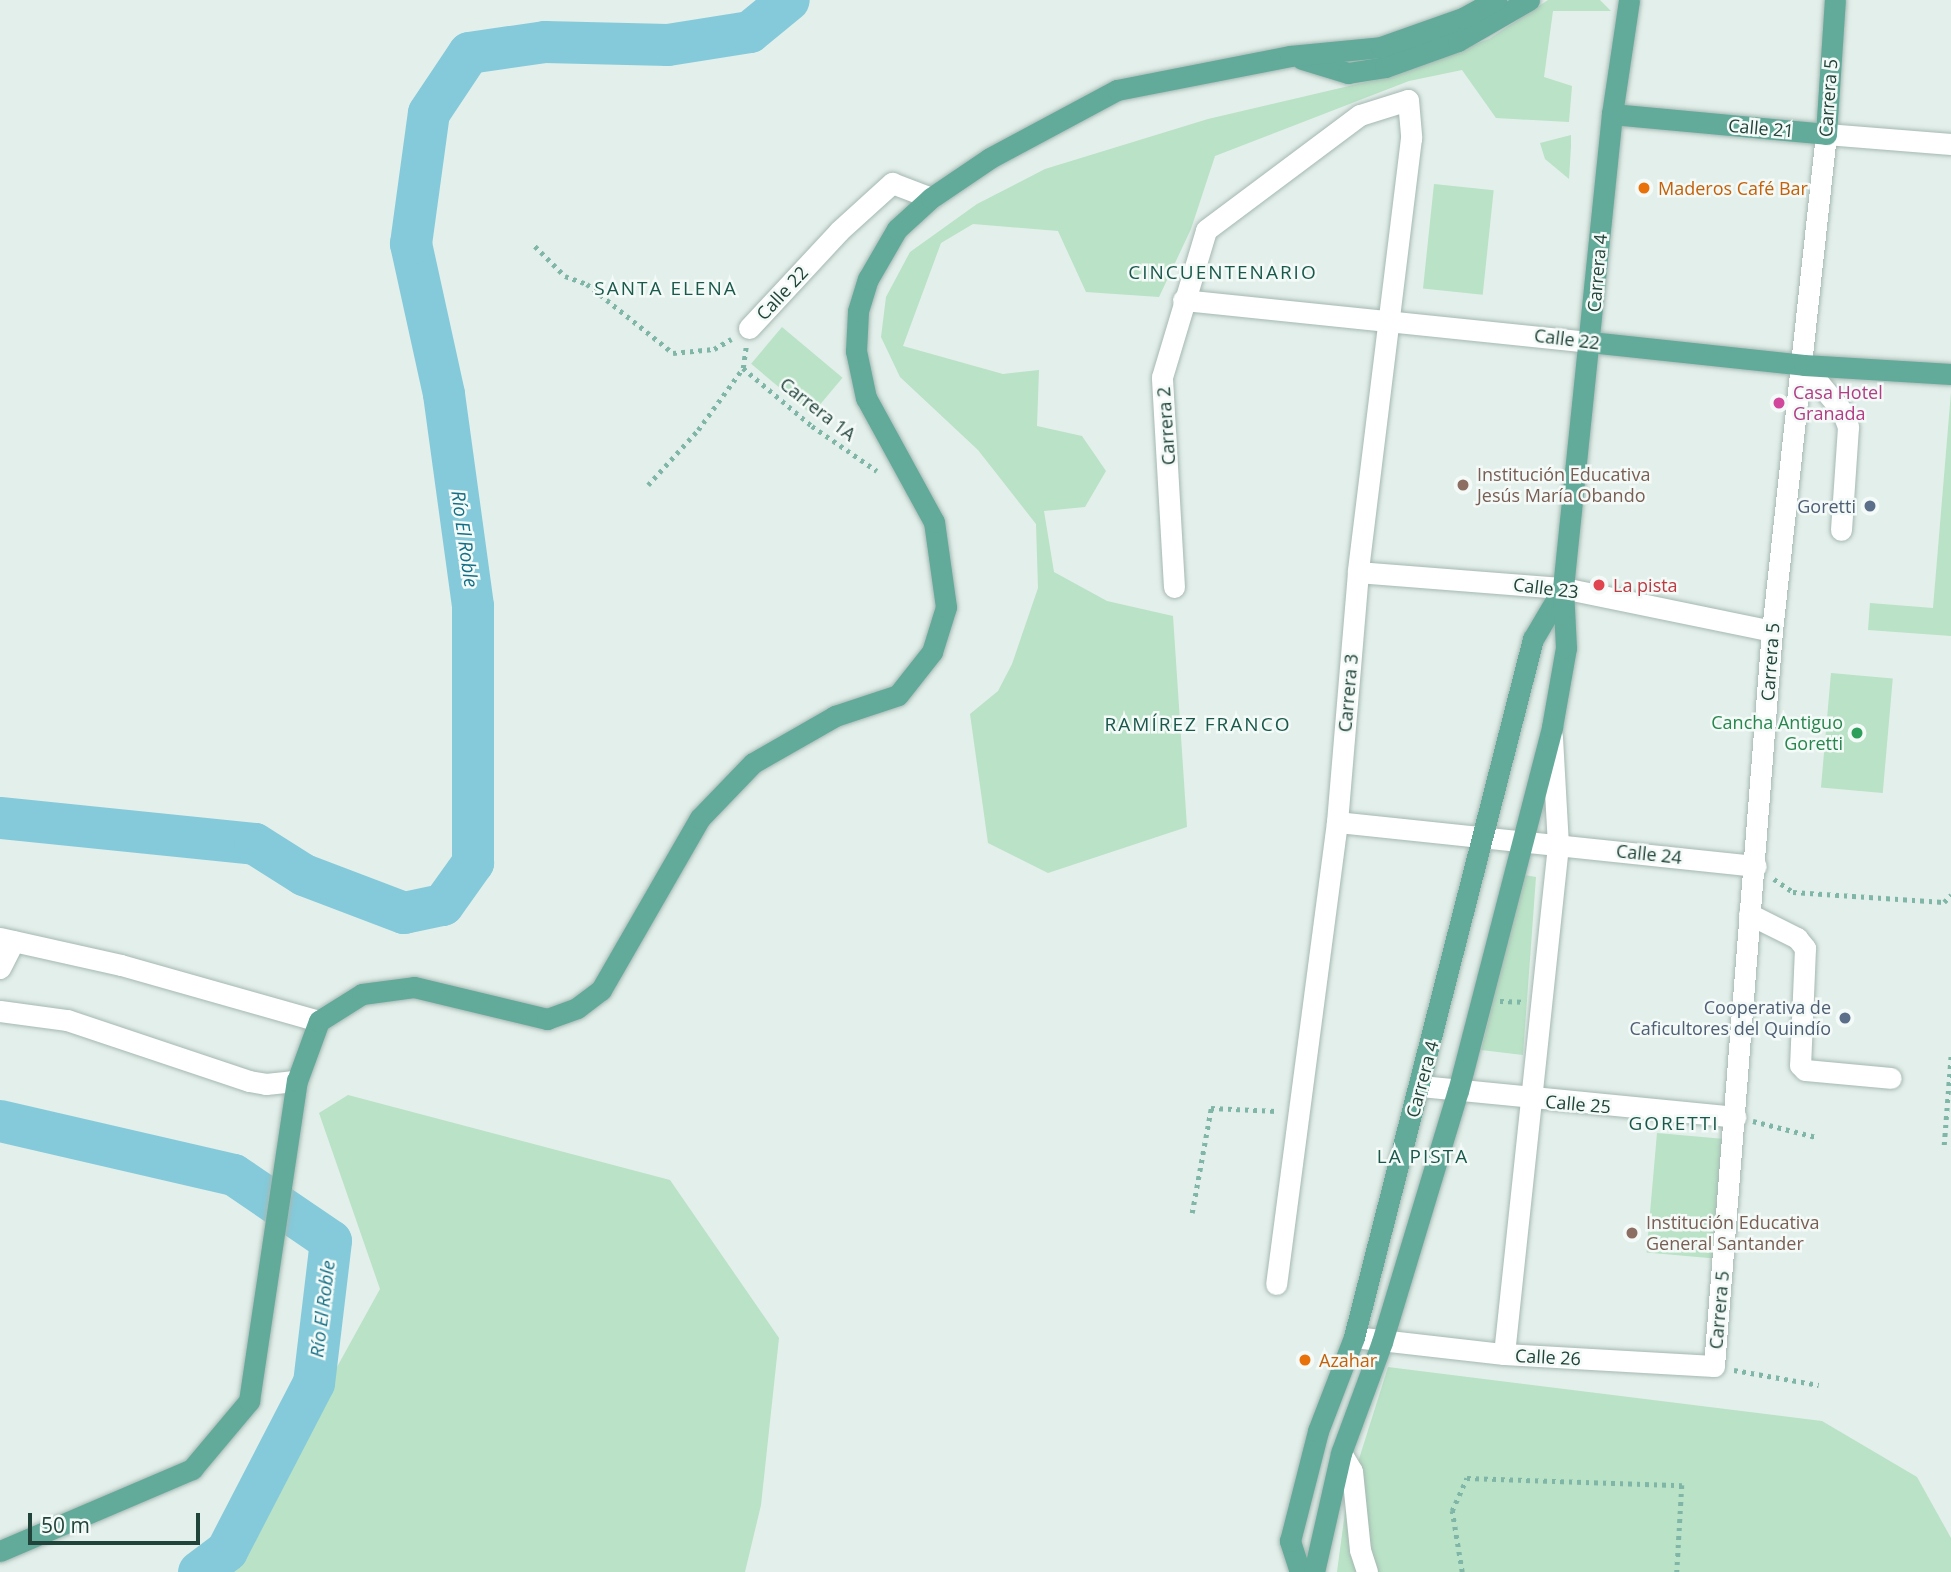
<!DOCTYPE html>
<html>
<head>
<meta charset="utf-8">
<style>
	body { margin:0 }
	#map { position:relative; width:1951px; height:1572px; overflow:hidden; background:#e3efea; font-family:"Open Sans",sans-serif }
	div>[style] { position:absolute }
	.green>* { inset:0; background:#b9e2c6; transform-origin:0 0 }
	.river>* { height:42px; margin:-21px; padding:0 21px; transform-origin:21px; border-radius:21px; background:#84cada }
	.path>* { height:4.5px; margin-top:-2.25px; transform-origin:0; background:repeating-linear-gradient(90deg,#7fb6a7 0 3.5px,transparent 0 8.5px) }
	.roads { filter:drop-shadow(0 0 2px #a5b8b2) drop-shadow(0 0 2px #a5b8b2) }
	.minor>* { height:21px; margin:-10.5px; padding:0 10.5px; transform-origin:10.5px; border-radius:10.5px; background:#fff }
	.major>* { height:21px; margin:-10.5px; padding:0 10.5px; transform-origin:10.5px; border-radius:10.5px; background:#62aa9a }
	.dots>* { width:19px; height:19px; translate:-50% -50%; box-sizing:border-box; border:4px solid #f4faf7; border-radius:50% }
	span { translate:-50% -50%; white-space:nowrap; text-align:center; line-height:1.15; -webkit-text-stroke:5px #f4faf7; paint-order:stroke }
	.street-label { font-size:18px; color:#20433a }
	.food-label { font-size:18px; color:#c56008 }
	.left { translate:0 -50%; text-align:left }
	.hotel-label { font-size:18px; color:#b23c85 }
	.education-label { font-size:18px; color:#785e54 }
	.service-label { font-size:18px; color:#4e5e75 }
	.right { translate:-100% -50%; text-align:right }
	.health-label { font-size:18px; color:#be3a42 }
	.leisure-label { font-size:18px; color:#27864d }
	.neighbourhood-label { font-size:19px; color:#19584b; letter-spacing:2px }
	.water-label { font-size:19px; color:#126f87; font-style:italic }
	.scale { position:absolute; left:28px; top:1513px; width:172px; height:32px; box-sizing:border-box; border:4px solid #20433a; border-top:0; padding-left:9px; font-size:21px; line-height:24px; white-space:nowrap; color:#20433a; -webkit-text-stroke:5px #f4faf7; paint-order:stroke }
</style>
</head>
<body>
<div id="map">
	<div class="green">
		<div style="clip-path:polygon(1548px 0,1600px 0,1611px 11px,1553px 11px,1544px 77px,1572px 86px,1569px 122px,1496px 118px,1462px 70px,1409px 81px,1215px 156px,1191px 229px,1159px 297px,1086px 292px,1058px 231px,973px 224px,941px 243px,903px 346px,1003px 374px,1039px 370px,1037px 426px,1082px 436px,1106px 471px,1085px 507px,1044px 511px,1054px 572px,1107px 601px,1173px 616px,1187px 827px,1048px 873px,988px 843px,970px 714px,998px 691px,1012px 664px,1038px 588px,1036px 524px,978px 450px,900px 377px,881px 337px,886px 297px,910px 252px,977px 204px,1045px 169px,1208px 119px,1383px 78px,1489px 39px)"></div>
		<div style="clip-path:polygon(1571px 135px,1571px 146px,1569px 179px,1545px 159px,1540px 143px)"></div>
		<div style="left:1434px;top:184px;width:60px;height:105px;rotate:6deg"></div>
		<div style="left:782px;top:327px;width:79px;height:48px;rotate:40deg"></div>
		<div style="clip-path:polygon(1951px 392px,1951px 636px,1868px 630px,1870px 603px,1933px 608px)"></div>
		<div style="left:1831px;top:673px;width:62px;height:115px;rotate:5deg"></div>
		<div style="clip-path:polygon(1524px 875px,1536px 877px,1523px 1055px,1481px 1050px)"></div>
		<div style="clip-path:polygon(348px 1095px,670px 1180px,779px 1338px,761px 1505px,745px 1572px,224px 1572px,380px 1289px,319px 1113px)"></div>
		<div style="left:1657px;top:1133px;width:68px;height:120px;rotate:5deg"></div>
		<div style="clip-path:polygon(1388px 1367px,1822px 1421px,1917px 1477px,1951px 1538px,1951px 1572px,1337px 1572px,1347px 1497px)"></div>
	</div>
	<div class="river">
		<div style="left:0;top:818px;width:256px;rotate:5.8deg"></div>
		<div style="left:255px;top:844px;width:58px;rotate:32.3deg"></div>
		<div style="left:304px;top:875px;width:107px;rotate:20.8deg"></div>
		<div style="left:404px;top:913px;width:40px;rotate:-12deg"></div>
		<div style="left:443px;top:905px;width:52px;rotate:-54.5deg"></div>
		<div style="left:473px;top:863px;width:257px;rotate:-90deg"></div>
		<div style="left:473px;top:606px;width:214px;rotate:-97.8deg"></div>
		<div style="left:444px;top:394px;width:154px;rotate:-102.4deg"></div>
		<div style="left:411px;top:244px;width:132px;rotate:-82.2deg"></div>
		<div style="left:429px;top:113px;width:72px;rotate:-56.3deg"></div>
		<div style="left:469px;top:53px;width:77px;rotate:-8.2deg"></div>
		<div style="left:545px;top:42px;width:123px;rotate:1.4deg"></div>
		<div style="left:668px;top:45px;width:83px;rotate:-9deg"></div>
		<div style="left:750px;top:32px;width:50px;rotate:-39.4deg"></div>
		<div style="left:0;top:1121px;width:240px;rotate:13deg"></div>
		<div style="left:234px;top:1175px;width:117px;rotate:34.2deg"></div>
		<div style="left:331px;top:1241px;width:143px;rotate:96.8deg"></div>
		<div style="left:314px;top:1383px;width:189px;rotate:117.4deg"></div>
		<div style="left:227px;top:1551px;width:35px;rotate:143deg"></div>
	</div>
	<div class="path">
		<div style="left:535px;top:246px;width:42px;rotate:45deg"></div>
		<div style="left:565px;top:276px;width:23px;rotate:20deg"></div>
		<div style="left:587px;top:284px;width:110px;rotate:38.7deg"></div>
		<div style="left:673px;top:353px;width:41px;rotate:-5.6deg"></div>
		<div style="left:714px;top:349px;width:20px;rotate:-30deg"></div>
		<div style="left:743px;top:368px;width:90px;rotate:40deg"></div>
		<div style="left:812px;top:426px;width:79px;rotate:34.7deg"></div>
		<div style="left:648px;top:485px;width:74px;rotate:-47.7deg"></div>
		<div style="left:698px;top:430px;width:77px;rotate:-54deg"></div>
		<div style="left:743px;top:368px;width:21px;rotate:-82deg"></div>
		<div style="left:1774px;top:879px;width:23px;rotate:34deg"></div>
		<div style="left:1793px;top:892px;width:151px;rotate:3.8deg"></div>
		<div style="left:1944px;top:902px;width:10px;rotate:-45deg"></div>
		<div style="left:1500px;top:1001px;width:23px;rotate:2deg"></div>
		<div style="left:1753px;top:1121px;width:65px;rotate:14.3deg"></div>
		<div style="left:1944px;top:1145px;width:91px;rotate:-85.6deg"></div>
		<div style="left:1192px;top:1213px;width:107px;rotate:-79.7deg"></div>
		<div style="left:1211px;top:1108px;width:66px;rotate:2.6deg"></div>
		<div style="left:1734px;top:1370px;width:86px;rotate:10deg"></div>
		<div style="left:1462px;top:1572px;width:62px;rotate:-99.3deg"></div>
		<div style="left:1452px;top:1511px;width:36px;rotate:-66deg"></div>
		<div style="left:1467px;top:1478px;width:215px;rotate:1.9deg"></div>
		<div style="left:1682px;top:1485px;width:87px;rotate:93.3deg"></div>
	</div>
	<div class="roads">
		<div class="minor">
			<div style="left:1183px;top:300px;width:409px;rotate:5.9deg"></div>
			<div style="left:749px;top:328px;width:132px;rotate:-47.1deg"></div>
			<div style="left:839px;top:231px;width:72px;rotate:-42.2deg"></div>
			<div style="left:892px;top:183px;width:42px;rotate:21deg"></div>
			<div style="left:1804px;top:365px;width:60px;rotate:50.4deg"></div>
			<div style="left:1842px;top:411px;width:17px;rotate:69deg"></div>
			<div style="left:1848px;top:427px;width:103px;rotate:93.9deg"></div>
			<div style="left:1358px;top:572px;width:206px;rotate:4.5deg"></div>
			<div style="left:1563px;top:588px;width:213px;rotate:11.6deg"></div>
			<div style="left:1174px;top:587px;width:210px;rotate:-93.3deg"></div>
			<div style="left:1162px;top:377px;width:153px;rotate:-73.3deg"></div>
			<div style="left:1206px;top:230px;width:192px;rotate:-36.8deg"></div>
			<div style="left:1360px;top:115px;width:50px;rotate:-17.4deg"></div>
			<div style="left:1408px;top:100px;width:38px;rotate:85deg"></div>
			<div style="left:1411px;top:138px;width:437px;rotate:97deg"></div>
			<div style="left:1358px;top:572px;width:251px;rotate:94.8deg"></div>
			<div style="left:1337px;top:822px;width:466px;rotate:97.5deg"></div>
			<div style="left:1337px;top:822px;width:421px;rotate:6deg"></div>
			<div style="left:1749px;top:914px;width:54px;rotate:26.6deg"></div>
			<div style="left:1797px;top:938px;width:13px;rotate:51deg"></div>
			<div style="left:1805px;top:948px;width:117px;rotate:92.4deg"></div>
			<div style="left:1800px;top:1065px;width:7px;rotate:45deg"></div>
			<div style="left:1805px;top:1070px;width:86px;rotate:5.3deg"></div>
			<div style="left:0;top:938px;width:124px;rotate:12.6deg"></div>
			<div style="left:121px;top:965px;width:206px;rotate:15.8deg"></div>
			<div style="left:0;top:968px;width:30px;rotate:-63deg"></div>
			<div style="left:0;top:1011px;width:68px;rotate:7.7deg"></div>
			<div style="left:67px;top:1020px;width:192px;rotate:18.5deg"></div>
			<div style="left:249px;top:1081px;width:17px;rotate:10deg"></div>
			<div style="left:266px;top:1084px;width:31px;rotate:-6deg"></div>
			<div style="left:1421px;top:1086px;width:316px;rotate:5.6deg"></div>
			<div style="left:1354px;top:1337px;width:151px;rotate:6.5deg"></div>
			<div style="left:1504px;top:1354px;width:210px;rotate:3.3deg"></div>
			<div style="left:1714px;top:1366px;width:737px;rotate:-85.49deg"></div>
			<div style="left:1772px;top:631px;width:500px;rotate:-83.8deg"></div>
			<div style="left:1826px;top:134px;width:125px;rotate:4.6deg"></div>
			<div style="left:1504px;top:1354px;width:512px;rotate:-83.94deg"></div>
			<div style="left:1558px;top:845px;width:109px;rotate:-93.2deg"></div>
			<div style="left:1341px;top:1453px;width:21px;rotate:59deg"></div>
			<div style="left:1352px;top:1471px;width:79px;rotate:84.2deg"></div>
			<div style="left:1360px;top:1550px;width:23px;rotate:72deg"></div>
		</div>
		<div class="major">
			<div style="left:1302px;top:59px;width:48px;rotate:16.9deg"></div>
			<div style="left:1348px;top:73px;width:37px;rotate:-9deg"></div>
			<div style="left:1385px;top:67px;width:77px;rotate:-19.6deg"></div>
			<div style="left:1458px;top:41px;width:82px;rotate:-30deg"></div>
			<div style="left:1612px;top:114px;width:215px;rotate:5.3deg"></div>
			<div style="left:1826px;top:134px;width:134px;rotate:-86.2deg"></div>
			<div style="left:1590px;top:342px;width:215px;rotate:6.1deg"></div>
			<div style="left:1804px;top:365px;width:147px;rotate:3.5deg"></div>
			<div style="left:0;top:1551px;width:209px;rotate:-23.1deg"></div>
			<div style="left:192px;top:1469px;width:89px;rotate:-50deg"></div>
			<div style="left:249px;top:1401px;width:324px;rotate:-81.5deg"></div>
			<div style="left:297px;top:1081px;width:64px;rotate:-69.9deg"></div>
			<div style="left:319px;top:1021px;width:51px;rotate:-32.1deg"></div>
			<div style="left:362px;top:994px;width:52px;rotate:-7.7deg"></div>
			<div style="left:414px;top:987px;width:137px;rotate:13.5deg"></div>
			<div style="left:547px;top:1019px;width:32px;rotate:-20deg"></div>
			<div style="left:577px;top:1008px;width:30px;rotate:-37deg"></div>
			<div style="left:601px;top:990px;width:198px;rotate:-60.1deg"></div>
			<div style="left:700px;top:818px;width:76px;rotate:-46.1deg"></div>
			<div style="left:753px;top:763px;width:95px;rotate:-29.8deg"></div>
			<div style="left:835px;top:716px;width:66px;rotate:-18.4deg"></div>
			<div style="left:898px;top:695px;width:55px;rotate:-51.7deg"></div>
			<div style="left:932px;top:652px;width:47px;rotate:-72.7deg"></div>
			<div style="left:946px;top:607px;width:86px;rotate:-98deg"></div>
			<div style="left:934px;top:522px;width:141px;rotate:-118.7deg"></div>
			<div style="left:866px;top:398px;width:48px;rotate:-102deg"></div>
			<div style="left:856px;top:351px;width:40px;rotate:-87.1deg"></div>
			<div style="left:858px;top:311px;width:34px;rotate:-73deg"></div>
			<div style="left:868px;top:279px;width:58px;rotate:-59.9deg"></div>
			<div style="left:897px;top:229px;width:46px;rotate:-42.4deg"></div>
			<div style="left:931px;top:198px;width:71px;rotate:-34.1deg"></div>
			<div style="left:990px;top:158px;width:144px;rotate:-28.2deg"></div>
			<div style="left:1117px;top:90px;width:176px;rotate:-11.1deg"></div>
			<div style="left:1290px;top:56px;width:91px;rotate:-5.6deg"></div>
			<div style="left:1381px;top:47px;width:87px;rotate:-19.5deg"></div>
			<div style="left:1463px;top:18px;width:38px;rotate:-29deg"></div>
			<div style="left:1300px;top:1572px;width:33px;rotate:-108deg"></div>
			<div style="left:1290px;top:1541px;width:114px;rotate:-75.7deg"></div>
			<div style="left:1318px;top:1431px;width:101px;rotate:-69deg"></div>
			<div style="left:1354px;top:1337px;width:721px;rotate:-75.62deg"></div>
			<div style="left:1533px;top:639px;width:59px;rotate:-59.5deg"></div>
			<div style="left:1314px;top:1572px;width:122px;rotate:-77.2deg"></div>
			<div style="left:1341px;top:1453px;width:118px;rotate:-69.7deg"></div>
			<div style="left:1382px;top:1342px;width:262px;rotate:-73.2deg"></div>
			<div style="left:1458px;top:1091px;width:376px;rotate:-75.5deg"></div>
			<div style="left:1552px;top:727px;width:80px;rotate:-80deg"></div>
			<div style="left:1566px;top:648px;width:60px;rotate:-92.9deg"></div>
			<div style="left:1563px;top:588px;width:477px;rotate:-84.1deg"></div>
			<div style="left:1612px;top:114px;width:115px;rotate:-81.5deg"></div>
		</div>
	</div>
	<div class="dots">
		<div style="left:1644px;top:188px;background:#e8710a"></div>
		<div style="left:1779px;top:403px;background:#d1479c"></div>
		<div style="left:1463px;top:485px;background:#8d6e63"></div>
		<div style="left:1870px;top:506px;background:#5c6f8a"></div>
		<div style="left:1599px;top:585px;background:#e0444e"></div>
		<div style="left:1857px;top:733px;background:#2e9e5b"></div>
		<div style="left:1845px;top:1018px;background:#5c6f8a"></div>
		<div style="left:1632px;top:1233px;background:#8d6e63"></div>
		<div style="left:1305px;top:1360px;background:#e8710a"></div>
	</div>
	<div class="street-label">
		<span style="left:1828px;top:98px;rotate:-86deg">Carrera 5</span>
		<span style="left:1761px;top:128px;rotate:5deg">Calle 21</span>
		<span style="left:1597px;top:273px;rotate:-85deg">Carrera 4</span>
		<span style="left:782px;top:293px;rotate:-47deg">Calle 22</span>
		<span style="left:1567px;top:339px;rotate:7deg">Calle 22</span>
		<span style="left:818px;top:409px;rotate:38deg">Carrera 1A</span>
		<span style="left:1166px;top:426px;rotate:-94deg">Carrera 2</span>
		<span style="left:1546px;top:588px;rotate:7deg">Calle 23</span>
		<span style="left:1770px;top:662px;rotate:-86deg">Carrera 5</span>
		<span style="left:1348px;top:693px;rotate:-85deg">Carrera 3</span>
		<span style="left:1649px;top:854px;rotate:6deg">Calle 24</span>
		<span style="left:1422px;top:1079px;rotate:-75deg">Carrera 4</span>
		<span style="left:1578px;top:1104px;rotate:5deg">Calle 25</span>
		<span style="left:1719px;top:1310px;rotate:-85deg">Carrera 5</span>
		<span style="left:1548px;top:1357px;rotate:3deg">Calle 26</span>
	</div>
	<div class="food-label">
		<span class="left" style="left:1658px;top:188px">Maderos Café Bar</span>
		<span class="left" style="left:1319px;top:1360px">Azahar</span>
	</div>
	<div class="hotel-label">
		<span class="left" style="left:1793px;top:403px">Casa Hotel<br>Granada</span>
	</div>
	<div class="education-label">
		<span class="left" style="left:1477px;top:485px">Institución Educativa<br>Jesús María Obando</span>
		<span class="left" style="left:1646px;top:1233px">Institución Educativa<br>General Santander</span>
	</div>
	<div class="service-label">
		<span class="right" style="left:1856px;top:506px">Goretti</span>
		<span class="right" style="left:1831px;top:1018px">Cooperativa de<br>Caficultores del Quindío</span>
	</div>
	<div class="health-label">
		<span class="left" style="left:1613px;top:585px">La pista</span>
	</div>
	<div class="leisure-label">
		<span class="right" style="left:1843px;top:733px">Cancha Antiguo<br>Goretti</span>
	</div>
	<div class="neighbourhood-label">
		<span style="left:1223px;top:273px">CINCUENTENARIO</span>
		<span style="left:666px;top:289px">SANTA ELENA</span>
		<span style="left:1198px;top:725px">RAMÍREZ FRANCO</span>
		<span style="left:1674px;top:1124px">GORETTI</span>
		<span style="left:1423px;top:1157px">LA PISTA</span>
	</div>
	<div class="water-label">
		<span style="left:464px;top:539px;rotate:82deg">Río El Roble</span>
		<span style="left:323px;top:1309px;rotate:-83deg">Río El Roble</span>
	</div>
	<div class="scale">50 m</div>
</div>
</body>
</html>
